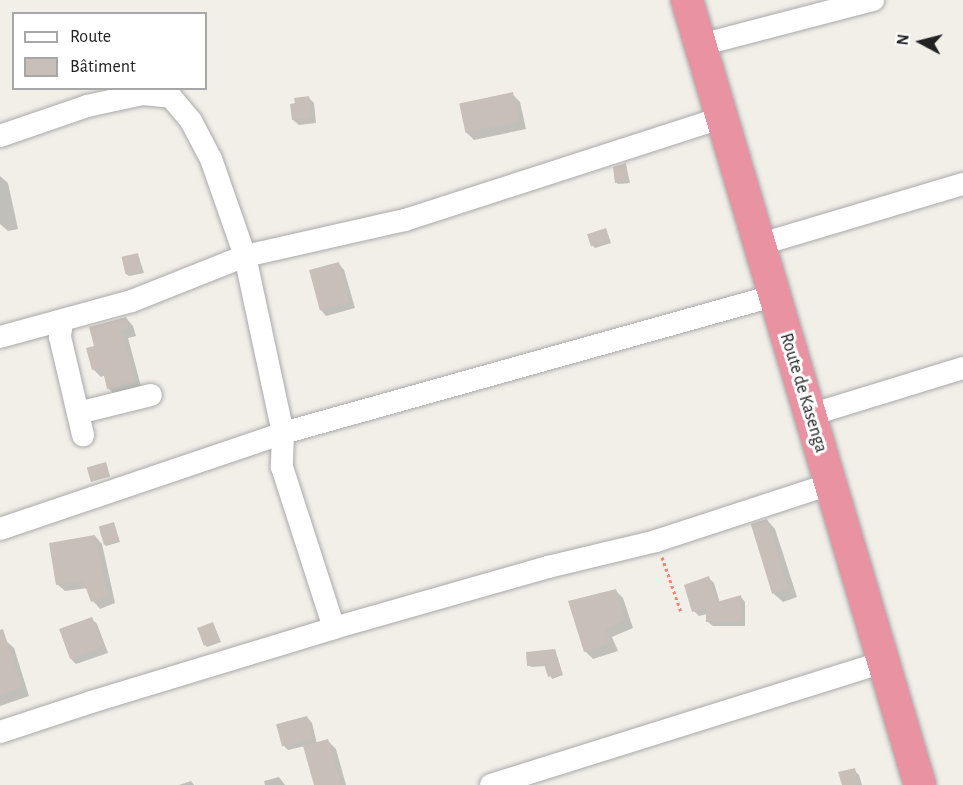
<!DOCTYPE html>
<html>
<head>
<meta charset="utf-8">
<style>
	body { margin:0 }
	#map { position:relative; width:963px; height:785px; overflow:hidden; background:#f2efe9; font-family:"Alegreya Sans",sans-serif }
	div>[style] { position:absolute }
	.shadow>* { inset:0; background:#0003 }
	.building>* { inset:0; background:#c7bfb8; transform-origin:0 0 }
	.path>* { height:3px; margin-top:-1.5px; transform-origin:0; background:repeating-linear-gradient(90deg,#fa8072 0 3px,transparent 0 6px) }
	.roads { filter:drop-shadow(0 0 2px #a9a9a9) drop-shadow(0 0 2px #a9a9a9) }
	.minor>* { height:22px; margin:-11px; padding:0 11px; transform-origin:11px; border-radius:11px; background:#fff }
	.highway>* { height:32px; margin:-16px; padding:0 16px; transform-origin:16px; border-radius:16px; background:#e892a2 }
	span { translate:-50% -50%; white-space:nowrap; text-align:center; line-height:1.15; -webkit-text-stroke:6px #fff; paint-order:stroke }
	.street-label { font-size:18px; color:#222 }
	.legend { position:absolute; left:12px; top:12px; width:195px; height:78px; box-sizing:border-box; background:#fff; border:2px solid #a7a7a7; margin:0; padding:8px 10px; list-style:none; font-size:18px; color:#222 }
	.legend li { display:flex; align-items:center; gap:12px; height:30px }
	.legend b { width:30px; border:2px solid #a7a7a7 }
	.north { position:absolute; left:891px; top:12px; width:60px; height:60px; -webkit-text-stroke:4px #fff; paint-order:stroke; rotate:277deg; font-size:16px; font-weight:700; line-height:24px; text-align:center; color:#222 }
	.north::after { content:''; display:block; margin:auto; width:21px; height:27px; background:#222; clip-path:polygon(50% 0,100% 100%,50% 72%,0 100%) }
</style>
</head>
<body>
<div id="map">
	<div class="shadow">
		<div style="clip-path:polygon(512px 94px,520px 102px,526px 129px,474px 140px,466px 132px)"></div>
		<div style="clip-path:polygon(309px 98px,314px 103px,316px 123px,299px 125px,293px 120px)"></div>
		<div style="clip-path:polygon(626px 165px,630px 183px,618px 184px,616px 182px)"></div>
		<div style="clip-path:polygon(0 176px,8px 183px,18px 229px,8px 231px,0 224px)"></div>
		<div style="clip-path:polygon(605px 229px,611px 243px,595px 248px,593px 246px)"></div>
		<div style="clip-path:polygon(138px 255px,144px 273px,129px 276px,126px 274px)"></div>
		<div style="clip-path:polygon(339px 264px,344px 270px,355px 308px,326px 316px,321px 310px)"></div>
		<div style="clip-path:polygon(126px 318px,133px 326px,136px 336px,128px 338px,142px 390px,116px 396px,109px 389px,105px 375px,101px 377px,93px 369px,96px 347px)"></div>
		<div style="clip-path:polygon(767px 520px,775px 529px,797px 597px,783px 602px,774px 594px,753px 525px)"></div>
		<div style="clip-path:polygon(114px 524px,120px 542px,106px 546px,104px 544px)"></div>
		<div style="clip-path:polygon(95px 536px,102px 544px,115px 603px,100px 609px,93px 601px,88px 588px,65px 591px,57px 584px)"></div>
		<div style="clip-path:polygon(709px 578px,714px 583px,720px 603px,741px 597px,745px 602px,745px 626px,713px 626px,707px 621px,707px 614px,699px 616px,694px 611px)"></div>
		<div style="clip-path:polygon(615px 590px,623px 598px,633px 628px,612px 637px,618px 651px,593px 659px,585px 651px)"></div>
		<div style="clip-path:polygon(92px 619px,97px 624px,108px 653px,76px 664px,71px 659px)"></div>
		<div style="clip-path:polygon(213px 624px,221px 642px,207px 647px,205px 645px)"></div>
		<div style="clip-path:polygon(5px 640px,14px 648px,29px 696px,0 706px,0 642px)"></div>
		<div style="clip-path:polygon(555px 650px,563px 675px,552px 679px,546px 666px,531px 667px,529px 665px)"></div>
		<div style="clip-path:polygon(307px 717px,312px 723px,317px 744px,328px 741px,336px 749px,346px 785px,316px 785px,305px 746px,288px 750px,283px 745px)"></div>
		<div style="clip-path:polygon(854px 770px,859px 775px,862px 785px,843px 785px)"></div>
		<div style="clip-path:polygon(279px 777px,285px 785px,265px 785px,264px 781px)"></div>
		<div style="clip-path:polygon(191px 781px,194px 785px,179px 785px)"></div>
	</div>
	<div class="building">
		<div style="left:513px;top:92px;width:30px;height:55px;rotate:78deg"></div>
		<div style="clip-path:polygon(309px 96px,312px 118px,292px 120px,290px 104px,295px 103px,294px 98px)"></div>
		<div style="clip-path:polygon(626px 163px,628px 181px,615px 183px,613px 167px)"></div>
		<div style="left:606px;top:228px;width:13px;height:20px;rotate:72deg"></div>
		<div style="left:138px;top:253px;width:18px;height:17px;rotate:77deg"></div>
		<div style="left:339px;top:262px;width:42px;height:31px;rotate:75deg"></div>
		<div style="clip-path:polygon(126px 317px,129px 328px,121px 330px,135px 382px,107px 389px,102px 367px,92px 370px,86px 348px,94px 346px,89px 327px)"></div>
		<div style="left:106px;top:462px;width:15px;height:20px;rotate:74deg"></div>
		<div style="left:767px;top:519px;width:73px;height:17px;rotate:73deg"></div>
		<div style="left:114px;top:522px;width:19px;height:16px;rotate:74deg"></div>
		<div style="clip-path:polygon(95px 535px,108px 596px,91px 602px,83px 580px,56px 585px,49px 543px)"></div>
		<div style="clip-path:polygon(709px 576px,717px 602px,741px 595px,741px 621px,706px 622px,706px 608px,692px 612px,684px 585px)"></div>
		<div style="clip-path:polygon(616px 589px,626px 620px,605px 629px,611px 643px,584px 652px,568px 601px)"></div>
		<div style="left:92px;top:617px;width:32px;height:35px;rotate:70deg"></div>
		<div style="left:213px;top:622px;width:19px;height:17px;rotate:69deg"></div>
		<div style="clip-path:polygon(3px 629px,22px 688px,0 695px,0 630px)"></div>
		<div style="clip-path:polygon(555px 649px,562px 673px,548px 677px,544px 664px,527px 666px,526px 652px)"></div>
		<div style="left:307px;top:716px;width:23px;height:32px;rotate:75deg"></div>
		<div style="clip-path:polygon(328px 739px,341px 785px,314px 785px,303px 746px)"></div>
		<div style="clip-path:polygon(855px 768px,859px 785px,842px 785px,838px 772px)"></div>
	</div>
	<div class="path">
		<div style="left:662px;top:557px;width:58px;rotate:70.9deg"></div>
	</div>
	<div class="roads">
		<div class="minor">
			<div style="left:700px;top:45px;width:179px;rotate:-14.6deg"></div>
			<div style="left:0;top:136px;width:92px;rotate:-19deg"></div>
			<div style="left:87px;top:106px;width:57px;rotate:-12.1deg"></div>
			<div style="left:143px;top:94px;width:28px;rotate:6deg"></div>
			<div style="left:171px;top:97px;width:31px;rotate:50deg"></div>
			<div style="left:191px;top:121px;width:43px;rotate:62.2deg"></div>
			<div style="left:211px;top:159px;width:103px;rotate:70.7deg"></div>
			<div style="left:245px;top:256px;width:181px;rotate:77.9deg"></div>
			<div style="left:283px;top:433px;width:34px;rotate:92deg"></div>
			<div style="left:282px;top:467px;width:169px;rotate:72.1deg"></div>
			<div style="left:758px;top:245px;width:214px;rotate:-16.6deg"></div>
			<div style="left:62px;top:322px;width:15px;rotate:98deg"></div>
			<div style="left:60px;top:337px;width:101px;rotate:76.8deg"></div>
			<div style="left:0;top:337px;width:137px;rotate:-15.3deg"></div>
			<div style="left:132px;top:301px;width:122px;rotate:-21.7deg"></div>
			<div style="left:245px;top:256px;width:164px;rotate:-12.7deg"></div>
			<div style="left:405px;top:220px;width:331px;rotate:-17.9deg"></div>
			<div style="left:78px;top:413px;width:75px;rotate:-13.9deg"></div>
			<div style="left:810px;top:415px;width:160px;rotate:-17.1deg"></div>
			<div style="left:0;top:529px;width:299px;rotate:-18.7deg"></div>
			<div style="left:283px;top:433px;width:509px;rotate:-15.62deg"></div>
			<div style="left:0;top:732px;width:96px;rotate:-18.2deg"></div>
			<div style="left:91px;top:702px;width:254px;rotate:-16.9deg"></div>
			<div style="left:334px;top:628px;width:223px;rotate:-15.9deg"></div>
			<div style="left:548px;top:567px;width:111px;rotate:-13.5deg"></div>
			<div style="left:656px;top:541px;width:183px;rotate:-18.1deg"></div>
			<div style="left:491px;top:785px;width:412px;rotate:-17.4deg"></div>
		</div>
		<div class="highway">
			<div style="left:687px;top:0;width:819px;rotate:73.47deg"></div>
		</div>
	</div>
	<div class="street-label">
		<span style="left:803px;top:393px;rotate:73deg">Route de Kasenga</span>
	</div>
	<ul class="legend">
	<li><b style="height:8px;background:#fff"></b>Route</li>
	<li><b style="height:16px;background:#c7bfb8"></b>Bâtiment</li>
	</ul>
	<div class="north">N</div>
</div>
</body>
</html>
